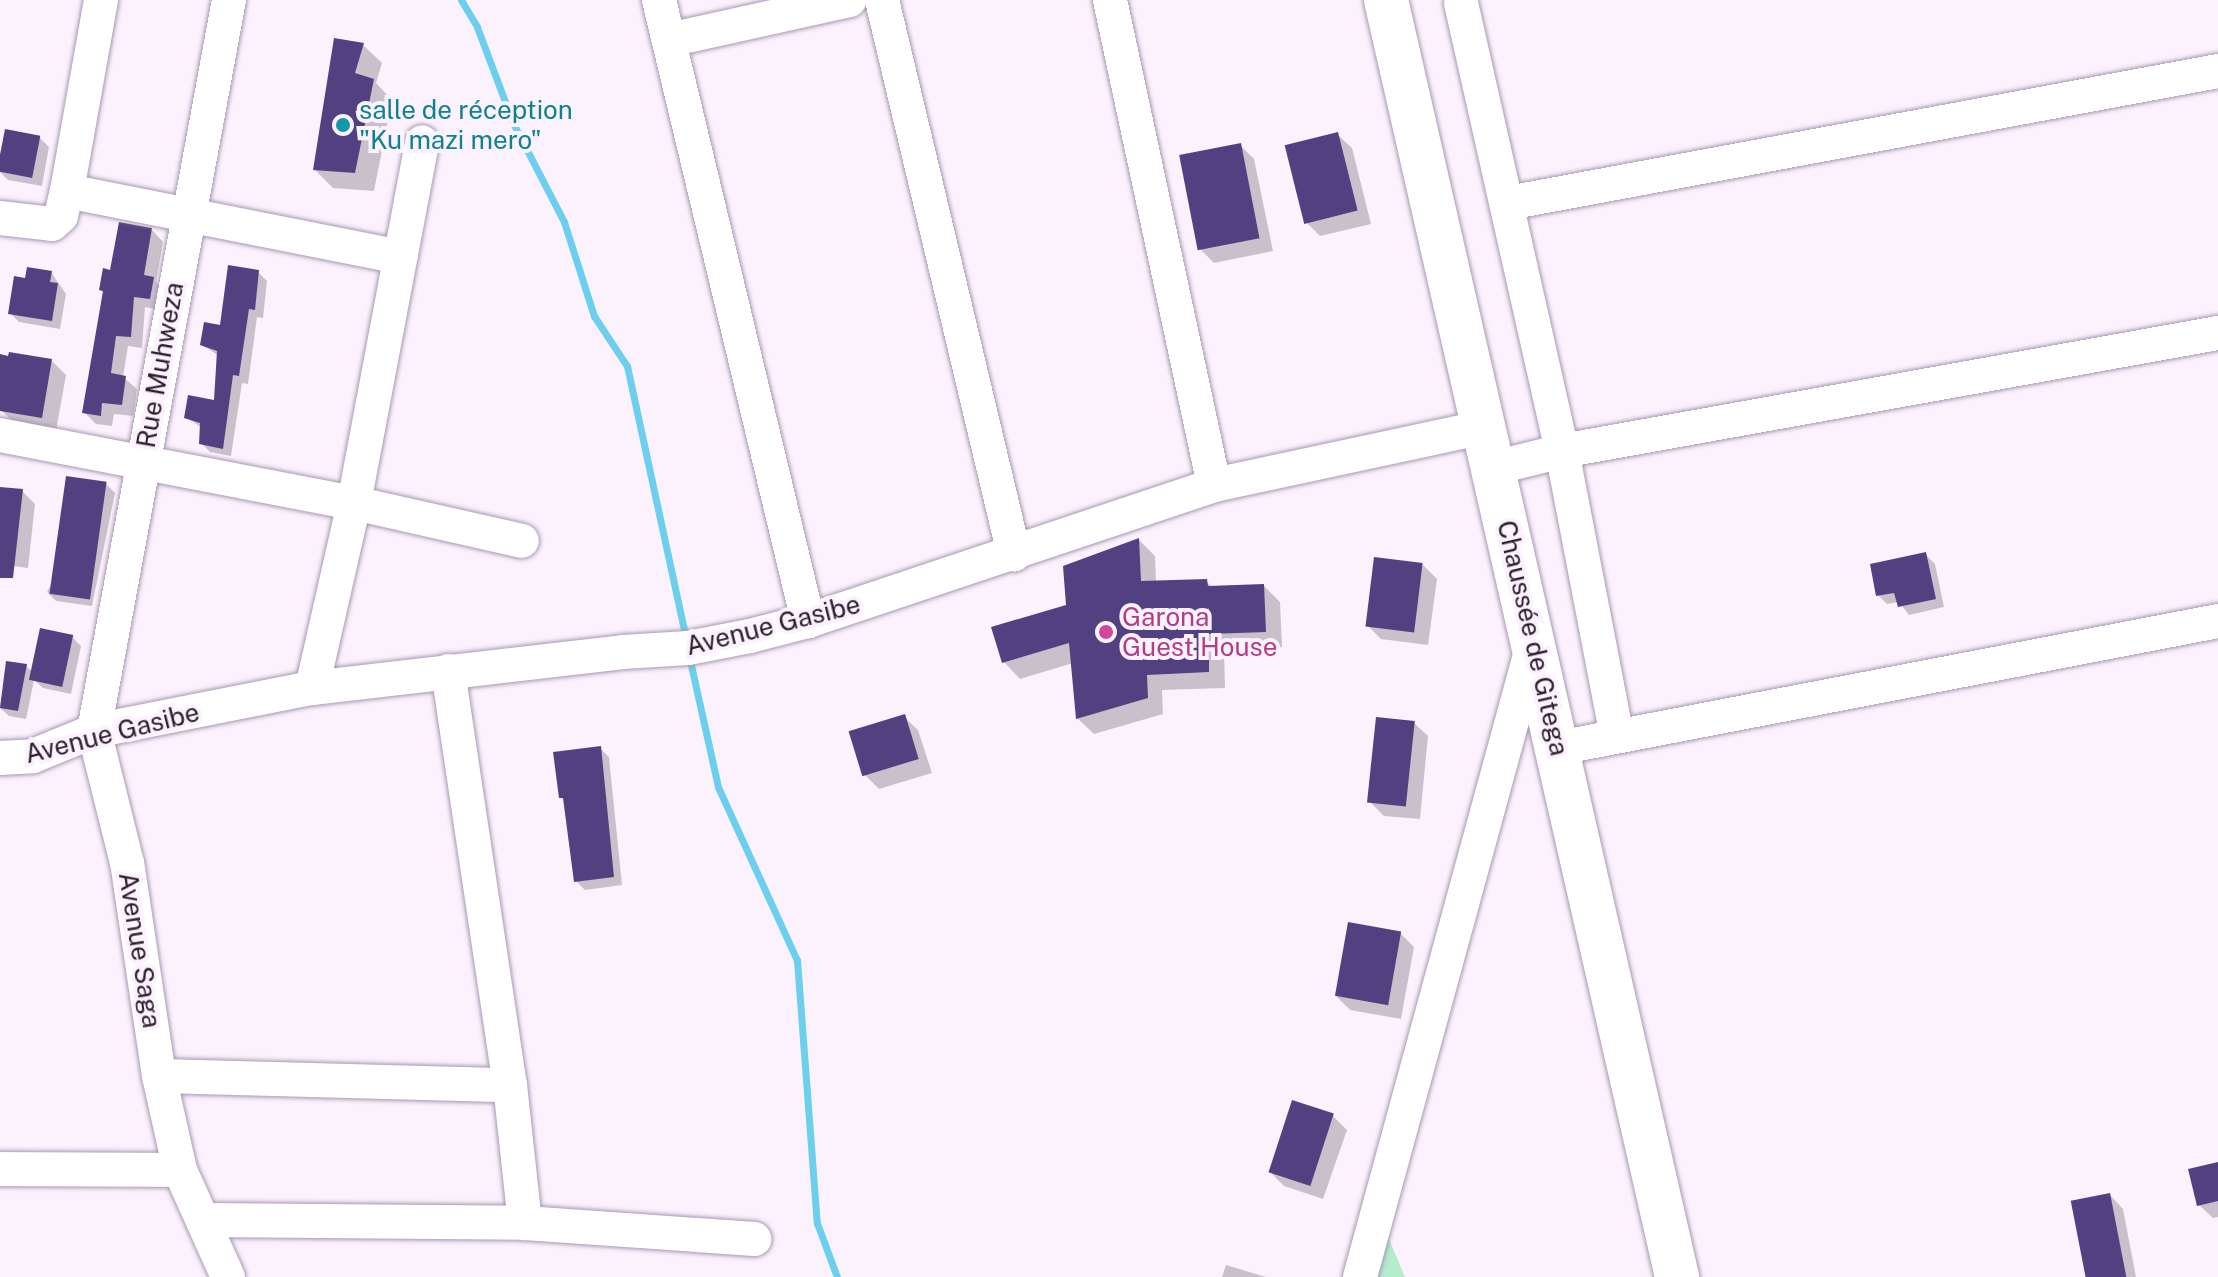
<!DOCTYPE html>
<html>
<head>
<meta charset="utf-8">
<style>
	body { margin:0 }
	#map { position:relative; width:2218px; height:1277px; overflow:hidden; background:#fbf2fe; font-family:"Public Sans",sans-serif }
	div>[style] { position:absolute }
	.green>* { inset:0; background:#b3edce }
	.shadow>* { inset:0; background:#0003 }
	.stream>* { height:7px; margin:-3.5px; padding:0 3.5px; transform-origin:3.5px; border-radius:3.5px; background:#6bcfed }
	.building>* { inset:0; background:#524180; transform-origin:0 0 }
	.roads { filter:drop-shadow(0 0 2px #ab96b3) drop-shadow(0 0 2px #ab96b3) }
	.minor>* { height:34px; margin:-17px; padding:0 17px; transform-origin:17px; border-radius:17px; background:#fff }
	.major>* { height:44px; margin:-22px; padding:0 22px; transform-origin:22px; border-radius:22px; background:#fff }
	.dots>* { width:22px; height:22px; translate:-50% -50%; box-sizing:border-box; border:4px solid #fbf2fe; border-radius:50% }
	span { translate:-50% -50%; white-space:nowrap; text-align:center; line-height:1.15; -webkit-text-stroke:8px #fbf2fe; paint-order:stroke }
	.culture-label { font-size:26px; color:#0d838f }
	.left { translate:0 -50%; text-align:left }
	.street-label { font-size:26px; color:#29202c }
	.hotel-label { font-size:26px; color:#b23c85 }
</style>
</head>
<body>
<div id="map">
	<div class="green">
		<div style="clip-path:polygon(1354px 1238px,1389px 1239px,1405px 1277px,1342px 1277px)"></div>
	</div>
	<div class="shadow">
		<div style="clip-path:polygon(363px 45px,382px 63px,376px 83px,392px 100px,374px 191px,333px 188px,315px 170px)"></div>
		<div style="clip-path:polygon(6px 131px,40px 138px,49px 147px,42px 186px,8px 180px,0 172px)"></div>
		<div style="clip-path:polygon(1338px 135px,1352px 148px,1371px 224px,1320px 236px,1306px 222px)"></div>
		<div style="clip-path:polygon(1240px 145px,1254px 159px,1273px 251px,1214px 263px,1200px 249px)"></div>
		<div style="clip-path:polygon(152px 230px,163px 242px,156px 282px,165px 290px,161px 310px,145px 307px,142px 348px,128px 346px,123px 377px,137px 389px,133px 416px,114px 414px,112px 426px,96px 424px,85px 413px,104px 293px,101px 290px,112px 272px)"></div>
		<div style="clip-path:polygon(51px 272px,66px 294px,60px 329px,19px 322px,10px 313px,27px 280px)"></div>
		<div style="clip-path:polygon(258px 272px,267px 281px,263px 318px,257px 317px,248px 384px,242px 383px,231px 456px,210px 452px,201px 443px,202px 428px,186px 417px,215px 403px,219px 356px,202px 345px,222px 328px)"></div>
		<div style="clip-path:polygon(0 355px,52px 361px,66px 375px,56px 431px,15px 424px,0 409px)"></div>
		<div style="clip-path:polygon(106px 484px,115px 493px,92px 606px,56px 601px,47px 592px)"></div>
		<div style="clip-path:polygon(0 489px,22px 491px,35px 504px,28px 568px,5px 565px,0 560px)"></div>
		<div style="clip-path:polygon(1139px 540px,1155px 556px,1156px 583px,1207px 582px,1212px 587px,1264px 586px,1280px 602px,1282px 647px,1224px 649px,1225px 688px,1162px 690px,1163px 714px,1094px 734px,1077px 718px,1073px 663px,1020px 679px,1004px 662px)"></div>
		<div style="clip-path:polygon(1926px 555px,1935px 564px,1944px 607px,1909px 615px,1899px 602px,1887px 604px,1878px 595px)"></div>
		<div style="clip-path:polygon(1423px 565px,1437px 579px,1428px 645px,1381px 639px,1367px 625px)"></div>
		<div style="clip-path:polygon(72px 637px,81px 646px,71px 694px,43px 688px,34px 680px,26px 719px,9px 716px,0 708px,7px 663px,26px 666px,35px 674px)"></div>
		<div style="clip-path:polygon(904px 717px,918px 730px,932px 773px,879px 789px,865px 775px)"></div>
		<div style="clip-path:polygon(1414px 723px,1428px 736px,1420px 819px,1384px 816px,1370px 802px)"></div>
		<div style="clip-path:polygon(600px 748px,609px 757px,622px 885px,585px 890px,576px 881px,566px 802px,561px 797px)"></div>
		<div style="clip-path:polygon(1400px 933px,1414px 947px,1401px 1019px,1350px 1010px,1336px 996px)"></div>
		<div style="clip-path:polygon(1333px 1116px,1347px 1130px,1323px 1199px,1284px 1186px,1270px 1172px)"></div>
		<div style="clip-path:polygon(2218px 1164px,2218px 1217px,2213px 1218px,2199px 1205px)"></div>
		<div style="clip-path:polygon(2110px 1195px,2123px 1209px,2136px 1277px,2088px 1277px)"></div>
		<div style="clip-path:polygon(1226px 1265px,1266px 1277px,1222px 1277px)"></div>
	</div>
	<div class="stream">
		<div style="left:461px;top:0;width:31px;rotate:59deg"></div>
		<div style="left:477px;top:27px;width:103px;rotate:69.4deg"></div>
		<div style="left:513px;top:123px;width:111px;rotate:62.7deg"></div>
		<div style="left:564px;top:222px;width:99px;rotate:72.3deg"></div>
		<div style="left:594px;top:316px;width:60px;rotate:56.6deg"></div>
		<div style="left:627px;top:366px;width:280px;rotate:77.8deg"></div>
		<div style="left:689px;top:656px;width:134px;rotate:77.5deg"></div>
		<div style="left:718px;top:787px;width:190px;rotate:65.5deg"></div>
		<div style="left:797px;top:960px;width:264px;rotate:85.7deg"></div>
		<div style="left:817px;top:1223px;width:58px;rotate:69.7deg"></div>
	</div>
	<div class="building">
		<div style="clip-path:polygon(334px 38px,364px 43px,355px 73px,374px 79px,355px 173px,313px 170px)"></div>
		<div style="left:5px;top:129px;width:36px;height:43px;rotate:11deg"></div>
		<div style="left:1338px;top:132px;width:81px;height:55px;rotate:76deg"></div>
		<div style="left:1241px;top:143px;width:97px;height:63px;rotate:79deg"></div>
		<div style="clip-path:polygon(119px 222px,152px 228px,144px 275px,154px 277px,150px 299px,134px 297px,131px 337px,116px 336px,111px 373px,126px 376px,122px 405px,102px 403px,101px 416px,82px 413px,103px 291px,99px 290px,103px 268px,110px 270px)"></div>
		<div style="clip-path:polygon(228px 265px,259px 270px,255px 310px,249px 309px,239px 376px,233px 375px,223px 449px,199px 444px,200px 423px,184px 418px,188px 395px,214px 400px,217px 351px,200px 345px,204px 322px,220px 325px)"></div>
		<div style="clip-path:polygon(27px 267px,52px 271px,50px 282px,58px 283px,52px 321px,8px 314px,14px 276px,25px 278px)"></div>
		<div style="clip-path:polygon(9px 352px,52px 359px,42px 418px,0 411px,0 354px,8px 356px)"></div>
		<div style="left:66px;top:476px;width:41px;height:119px;rotate:8deg"></div>
		<div style="clip-path:polygon(0 487px,23px 489px,13px 578px,0 578px)"></div>
		<div style="clip-path:polygon(1139px 538px,1141px 581px,1207px 579px,1208px 586px,1264px 584px,1266px 632px,1209px 634px,1209px 672px,1147px 675px,1148px 698px,1076px 719px,1069px 643px,1002px 663px,991px 627px,1066px 605px,1063px 566px)"></div>
		<div style="clip-path:polygon(1926px 552px,1936px 599px,1898px 607px,1894px 593px,1876px 596px,1870px 564px)"></div>
		<div style="left:1374px;top:557px;width:49px;height:70px;rotate:7deg"></div>
		<div style="left:40px;top:628px;width:34px;height:53px;rotate:12deg"></div>
		<div style="clip-path:polygon(6px 661px,27px 664px,18px 711px,0 708px)"></div>
		<div style="left:905px;top:714px;width:47px;height:59px;rotate:73deg"></div>
		<div style="left:1376px;top:717px;width:39px;height:86px;rotate:6deg"></div>
		<div style="clip-path:polygon(601px 746px,614px 877px,574px 882px,563px 798px,559px 798px,553px 752px)"></div>
		<div style="left:1348px;top:922px;width:54px;height:75px;rotate:10deg"></div>
		<div style="left:1292px;top:1100px;width:44px;height:76px;rotate:18deg"></div>
		<div style="clip-path:polygon(2218px 1162px,2218px 1201px,2197px 1206px,2188px 1169px)"></div>
		<div style="left:2110px;top:1193px;width:86px;height:40px;rotate:79deg"></div>
	</div>
	<div class="roads">
		<div class="minor">
			<div style="left:101px;top:0;width:194px;rotate:100.1deg"></div>
			<div style="left:67px;top:191px;width:340px;rotate:11.2deg"></div>
			<div style="left:659px;top:0;width:639px;rotate:76.51deg"></div>
			<div style="left:882px;top:0;width:570px;rotate:76.6deg"></div>
			<div style="left:1110px;top:0;width:496px;rotate:77.9deg"></div>
			<div style="left:1461px;top:3px;width:459px;rotate:77.3deg"></div>
			<div style="left:1562px;top:451px;width:290px;rotate:79.1deg"></div>
			<div style="left:669px;top:40px;width:185px;rotate:-12.5deg"></div>
			<div style="left:1508px;top:203px;width:722px;rotate:-10.53deg"></div>
			<div style="left:0;top:218px;width:52px;rotate:6.6deg"></div>
			<div style="left:52px;top:224px;width:12px;rotate:-42deg"></div>
			<div style="left:61px;top:216px;width:26px;rotate:-77deg"></div>
			<div style="left:0;top:435px;width:360px;rotate:10.9deg"></div>
			<div style="left:354px;top:503px;width:172px;rotate:12.7deg"></div>
			<div style="left:1494px;top:468px;width:70px;rotate:-14deg"></div>
			<div style="left:1562px;top:451px;width:667px;rotate:-10.2deg"></div>
			<div style="left:448px;top:671px;width:419px;rotate:81.5deg"></div>
			<div style="left:510px;top:1085px;width:139px;rotate:83.8deg"></div>
			<div style="left:312px;top:688px;width:190px;rotate:-77.2deg"></div>
			<div style="left:354px;top:503px;width:367px;rotate:-79.3deg"></div>
			<div style="left:1558px;top:748px;width:672px;rotate:-10.89deg"></div>
			<div style="left:0;top:758px;width:33px;rotate:-3deg"></div>
			<div style="left:33px;top:756px;width:66px;rotate:-22.3deg"></div>
			<div style="left:94px;top:731px;width:222px;rotate:-11.2deg"></div>
			<div style="left:312px;top:688px;width:313px;rotate:-6.6deg"></div>
			<div style="left:623px;top:652px;width:65px;rotate:-3.5deg"></div>
			<div style="left:688px;top:648px;width:63px;rotate:-11deg"></div>
			<div style="left:750px;top:636px;width:60px;rotate:-14.5deg"></div>
			<div style="left:808px;top:621px;width:428px;rotate:-18.5deg"></div>
			<div style="left:1214px;top:485px;width:277px;rotate:-12.1deg"></div>
			<div style="left:159px;top:1076px;width:351px;rotate:1.5deg"></div>
			<div style="left:0;top:1169px;width:180px;rotate:0.3deg"></div>
			<div style="left:203px;top:1220px;width:322px;rotate:0.5deg"></div>
			<div style="left:525px;top:1223px;width:230px;rotate:4deg"></div>
			<div style="left:228px;top:1277px;width:117px;rotate:-114.2deg"></div>
			<div style="left:180px;top:1170px;width:96px;rotate:-102.6deg"></div>
			<div style="left:159px;top:1076px;width:215px;rotate:-98.5deg"></div>
			<div style="left:127px;top:863px;width:136px;rotate:-104deg"></div>
			<div style="left:94px;top:731px;width:743px;rotate:-79.54deg"></div>
			<div style="left:1360px;top:1277px;width:652px;rotate:-74.71deg"></div>
		</div>
		<div class="major">
			<div style="left:1386px;top:0;width:1310px;rotate:77.16deg"></div>
		</div>
	</div>
	<div class="dots">
		<div style="left:343px;top:125px;background:#0f9aa8"></div>
		<div style="left:1106px;top:632px;background:#d1479c"></div>
	</div>
	<div class="culture-label">
		<span class="left" style="left:359px;top:125px">salle de réception<br>"Ku mazi mero"</span>
	</div>
	<div class="street-label">
		<span style="left:160px;top:365px;rotate:-80deg">Rue Muhweza</span>
		<span style="left:773px;top:625px;rotate:-14deg">Avenue Gasibe</span>
		<span style="left:1533px;top:638px;rotate:77deg">Chaussée de Gitega</span>
		<span style="left:112px;top:733px;rotate:-14deg">Avenue Gasibe</span>
		<span style="left:140px;top:950px;rotate:81deg">Avenue Saga</span>
	</div>
	<div class="hotel-label">
		<span class="left" style="left:1122px;top:632px">Garona<br>Guest House</span>
	</div>
</div>
</body>
</html>
